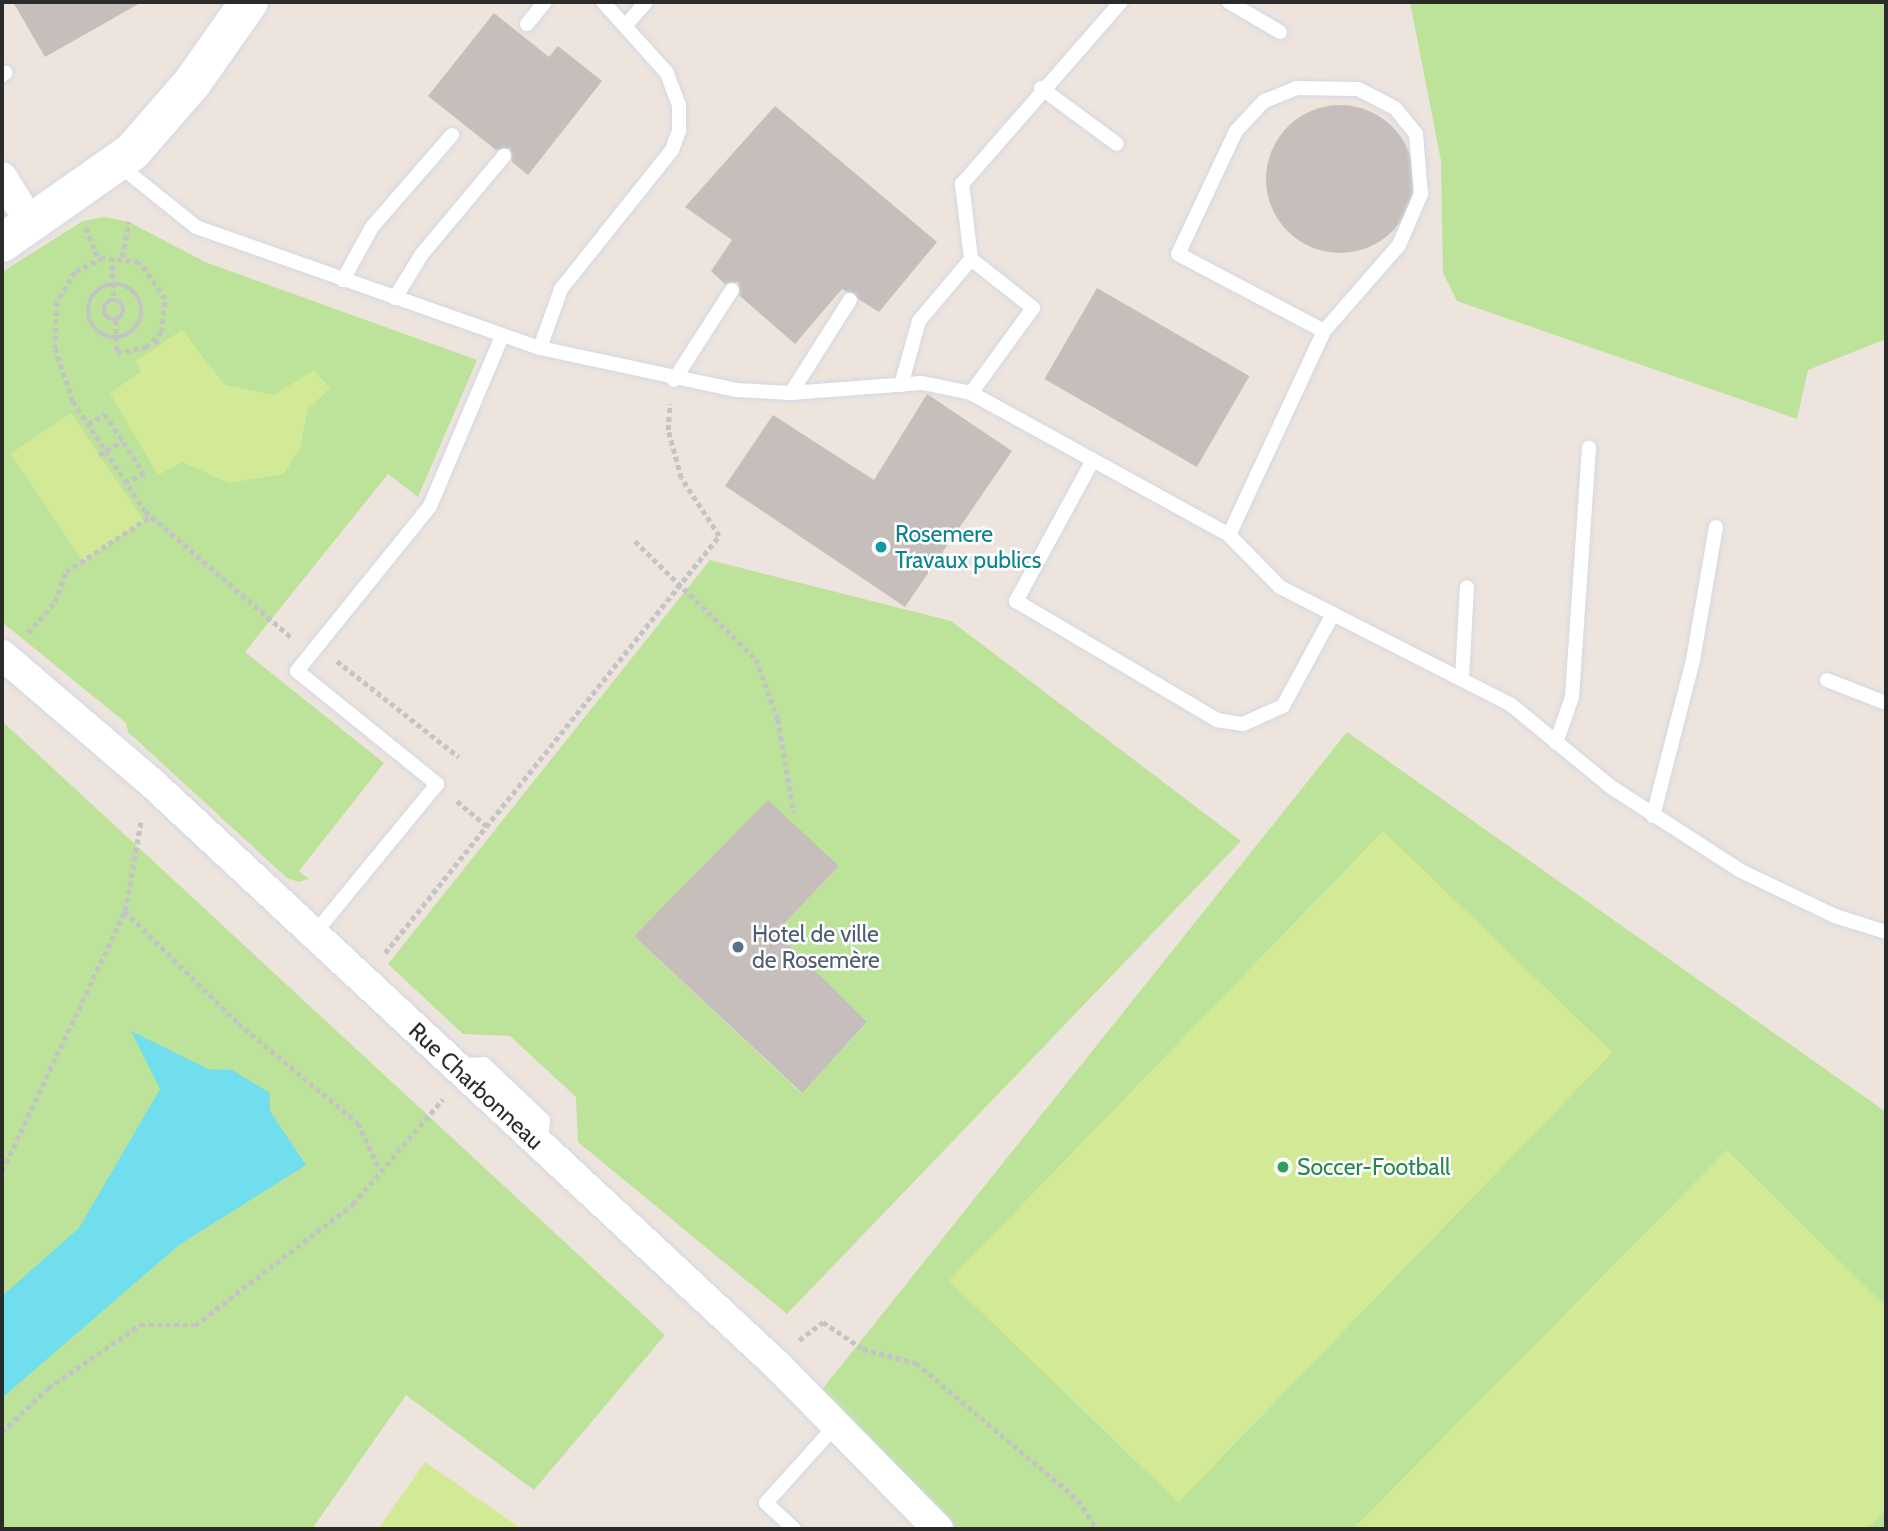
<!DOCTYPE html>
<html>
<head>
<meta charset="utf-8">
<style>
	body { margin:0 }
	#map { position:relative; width:1888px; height:1531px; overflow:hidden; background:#ede4dd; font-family:Cabin,sans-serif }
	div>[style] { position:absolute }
	.green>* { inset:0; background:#bde39a }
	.pitch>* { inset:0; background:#d2ea96; transform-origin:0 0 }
	.water>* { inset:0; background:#71deee }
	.building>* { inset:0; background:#c5beba; transform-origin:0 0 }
	.round { border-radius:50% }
	.path>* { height:4.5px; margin-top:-2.25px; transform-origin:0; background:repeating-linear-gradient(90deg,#c4c4c4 0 5px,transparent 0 8.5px) }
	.path>.ring { margin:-2.25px; padding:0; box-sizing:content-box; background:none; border:4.5px solid #c4c4c4; border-radius:50% }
	.roads { filter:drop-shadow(0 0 2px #d3d8e4) drop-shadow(0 0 2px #d3d8e4) }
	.lane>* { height:14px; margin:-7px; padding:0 7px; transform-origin:7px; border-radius:7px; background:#fff }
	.street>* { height:30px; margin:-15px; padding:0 15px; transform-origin:15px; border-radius:15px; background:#fff }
	.secondary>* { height:38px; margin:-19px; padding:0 19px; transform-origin:19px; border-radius:19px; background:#fff }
	.dots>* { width:19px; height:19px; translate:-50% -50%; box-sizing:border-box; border:4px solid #fff; border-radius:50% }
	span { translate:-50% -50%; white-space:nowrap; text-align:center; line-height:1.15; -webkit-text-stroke:5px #fff; paint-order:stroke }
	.culture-label { font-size:23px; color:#0d838f }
	.left { translate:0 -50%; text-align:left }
	.service-label { font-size:23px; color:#4e5e75 }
	.street-label { font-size:23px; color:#2b2b2b }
	.leisure-label { font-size:23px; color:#27864d }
	.frame { position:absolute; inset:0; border:4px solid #2b2b2b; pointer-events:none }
</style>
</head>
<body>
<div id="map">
	<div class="green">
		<div style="clip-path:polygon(1410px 2px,1886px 2px,1886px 339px,1808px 370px,1797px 419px,1457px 301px,1443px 273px,1441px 161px)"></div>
		<div style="clip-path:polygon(104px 217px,129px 222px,205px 262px,477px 360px,418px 497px,388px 474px,245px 652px,384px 763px,299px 871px,309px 879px,299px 882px,287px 878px,128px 732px,126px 723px,2px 622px,2px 272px,83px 221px)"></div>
		<div style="clip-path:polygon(evenodd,710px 560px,951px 621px,1241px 841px,787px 1314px,578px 1142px,576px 1097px,510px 1036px,463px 1034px,388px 964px,710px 560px,768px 801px,839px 866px,776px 932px,867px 1023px,801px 1093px,634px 936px,768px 801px)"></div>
		<div style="clip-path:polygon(2px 721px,665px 1335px,534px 1490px,406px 1395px,312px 1529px,2px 1529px)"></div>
		<div style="clip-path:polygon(1347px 732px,1886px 1112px,1886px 1529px,942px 1529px,812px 1402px)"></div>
	</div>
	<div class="pitch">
		<div style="clip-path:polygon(182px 330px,225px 385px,274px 395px,314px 370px,330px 388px,308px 409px,300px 448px,284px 474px,229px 483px,182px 462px,158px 475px,110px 393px,141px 372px,136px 361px)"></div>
		<div style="left:71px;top:413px;width:130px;height:73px;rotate:56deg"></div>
		<div style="left:1383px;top:831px;width:319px;height:625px;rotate:44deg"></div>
		<div style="clip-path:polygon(1727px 1150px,1886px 1307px,1886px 1510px,1867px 1529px,1353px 1529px)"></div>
		<div style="clip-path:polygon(425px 1462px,522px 1529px,378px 1529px)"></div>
	</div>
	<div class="water">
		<div style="clip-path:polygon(131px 1031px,208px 1069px,232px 1070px,270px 1093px,270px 1111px,306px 1165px,179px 1245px,2px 1398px,2px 1296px,79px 1228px,160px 1089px)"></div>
	</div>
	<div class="building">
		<div style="clip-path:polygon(13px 2px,142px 2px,45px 57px)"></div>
		<div style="clip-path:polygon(494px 13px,549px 57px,558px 46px,602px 81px,528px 175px,512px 162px,510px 148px,496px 150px,428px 96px)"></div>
		<div class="round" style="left:1266px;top:105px;width:148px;height:148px"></div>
		<div style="clip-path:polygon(775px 106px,937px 242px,879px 312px,842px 289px,795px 344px,740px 296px,738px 282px,725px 284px,711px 271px,732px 240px,685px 207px)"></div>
		<div style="left:1097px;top:288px;width:176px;height:105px;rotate:30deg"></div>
		<div style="clip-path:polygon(927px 394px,1012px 451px,905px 607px,725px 486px,773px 415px,874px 480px)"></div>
		<div style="clip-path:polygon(768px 800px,839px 866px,776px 932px,867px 1022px,802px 1093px,634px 936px)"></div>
	</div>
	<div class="path">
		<div style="left:86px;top:228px;width:35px;rotate:68deg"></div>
		<div style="left:112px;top:257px;width:43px;rotate:87.3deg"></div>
		<div style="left:122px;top:257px;width:36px;rotate:-79deg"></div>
		<div class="ring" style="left:88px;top:284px;width:49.5px;height:49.5px"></div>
		<div class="ring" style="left:104px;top:300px;width:15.5px;height:15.5px"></div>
		<div style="left:116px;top:320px;width:33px;rotate:88deg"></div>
		<div style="left:117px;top:353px;width:30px;rotate:-12deg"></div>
		<div style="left:146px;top:347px;width:21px;rotate:-45deg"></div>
		<div style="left:161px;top:332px;width:33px;rotate:-83deg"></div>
		<div style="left:165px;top:299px;width:45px;rotate:-125.1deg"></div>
		<div style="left:139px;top:262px;width:36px;rotate:-174deg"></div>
		<div style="left:103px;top:258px;width:31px;rotate:153deg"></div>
		<div style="left:75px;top:272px;width:35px;rotate:121deg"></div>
		<div style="left:57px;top:302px;width:46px;rotate:92.5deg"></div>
		<div style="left:55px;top:348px;width:56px;rotate:71.2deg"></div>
		<div style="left:73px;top:401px;width:131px;rotate:56.8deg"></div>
		<div style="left:145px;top:511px;width:193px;rotate:40.8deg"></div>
		<div style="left:156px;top:339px;width:7px;rotate:63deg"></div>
		<div style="left:88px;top:424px;width:20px;rotate:-30deg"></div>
		<div style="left:105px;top:414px;width:71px;rotate:56.5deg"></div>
		<div style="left:144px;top:473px;width:20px;rotate:150deg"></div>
		<div style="left:99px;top:455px;width:27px;rotate:-31deg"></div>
		<div style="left:635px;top:541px;width:169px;rotate:44.3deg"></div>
		<div style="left:756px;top:659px;width:64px;rotate:69.9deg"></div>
		<div style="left:778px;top:719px;width:95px;rotate:80.3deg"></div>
		<div style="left:28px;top:633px;width:41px;rotate:-48.9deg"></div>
		<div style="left:55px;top:602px;width:32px;rotate:-70deg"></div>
		<div style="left:66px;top:572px;width:102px;rotate:-33.4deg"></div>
		<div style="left:337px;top:661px;width:155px;rotate:38.2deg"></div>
		<div style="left:457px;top:801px;width:40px;rotate:40deg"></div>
		<div style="left:125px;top:911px;width:159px;rotate:44.7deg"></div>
		<div style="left:238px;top:1023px;width:156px;rotate:39.8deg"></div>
		<div style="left:358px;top:1123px;width:50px;rotate:65deg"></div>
		<div style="left:385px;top:953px;width:534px;rotate:-51.31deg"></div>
		<div style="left:719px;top:536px;width:69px;rotate:-123.2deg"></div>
		<div style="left:681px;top:478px;width:50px;rotate:-105.2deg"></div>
		<div style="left:668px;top:430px;width:26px;rotate:-86deg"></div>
		<div style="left:2px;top:1171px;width:288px;rotate:-64.7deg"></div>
		<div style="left:125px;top:911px;width:92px;rotate:-80deg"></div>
		<div style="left:799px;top:1340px;width:30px;rotate:-37deg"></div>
		<div style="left:823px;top:1322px;width:48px;rotate:34deg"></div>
		<div style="left:863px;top:1349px;width:55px;rotate:14.8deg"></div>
		<div style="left:916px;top:1363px;width:212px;rotate:40.2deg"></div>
		<div style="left:1078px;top:1500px;width:35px;rotate:57deg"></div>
		<div style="left:2px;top:1432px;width:64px;rotate:-43.7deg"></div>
		<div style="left:48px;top:1388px;width:112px;rotate:-34.4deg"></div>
		<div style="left:140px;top:1325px;width:55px"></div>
		<div style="left:195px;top:1325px;width:199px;rotate:-37.4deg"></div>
		<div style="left:353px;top:1204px;width:138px;rotate:-49.4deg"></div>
	</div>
	<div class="roads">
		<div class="lane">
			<div style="left:1229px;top:2px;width:59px;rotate:30.5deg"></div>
			<div style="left:527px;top:24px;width:28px;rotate:-51deg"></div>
			<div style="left:626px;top:25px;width:30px;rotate:-49deg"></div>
			<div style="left:2px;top:75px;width:4px;rotate:-34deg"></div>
			<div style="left:1041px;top:88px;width:94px;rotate:36.4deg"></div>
			<div style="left:119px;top:165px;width:99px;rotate:38.8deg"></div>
			<div style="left:196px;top:227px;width:365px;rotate:19.4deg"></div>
			<div style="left:540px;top:348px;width:200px;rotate:12.1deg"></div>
			<div style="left:736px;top:390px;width:55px;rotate:3.1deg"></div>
			<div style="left:791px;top:393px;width:131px;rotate:-4.4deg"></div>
			<div style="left:922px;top:383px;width:50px;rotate:11.5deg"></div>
			<div style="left:971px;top:393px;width:294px;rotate:28.8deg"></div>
			<div style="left:1229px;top:535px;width:73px;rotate:45.6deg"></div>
			<div style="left:1280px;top:587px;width:258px;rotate:27deg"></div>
			<div style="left:1510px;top:704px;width:131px;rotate:39.4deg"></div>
			<div style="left:1611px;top:787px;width:155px;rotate:32.9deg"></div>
			<div style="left:1741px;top:871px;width:104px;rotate:25.6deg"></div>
			<div style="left:1835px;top:916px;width:53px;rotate:17.4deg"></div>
			<div style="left:971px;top:259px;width:76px;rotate:-96.8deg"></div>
			<div style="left:962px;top:184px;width:242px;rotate:-48.9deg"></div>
			<div style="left:343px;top:280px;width:60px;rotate:-61.3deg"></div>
			<div style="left:372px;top:227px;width:122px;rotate:-49deg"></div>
			<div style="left:395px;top:298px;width:52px;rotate:-58.5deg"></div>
			<div style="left:422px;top:254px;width:128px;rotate:-50.1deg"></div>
			<div style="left:540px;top:348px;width:63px;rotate:-70.4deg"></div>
			<div style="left:561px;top:289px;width:178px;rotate:-51.4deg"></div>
			<div style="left:672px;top:150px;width:20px;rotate:-70deg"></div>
			<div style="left:679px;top:131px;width:26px;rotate:-90deg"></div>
			<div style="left:679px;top:105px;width:34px;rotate:-111deg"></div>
			<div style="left:667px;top:73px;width:96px;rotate:-132deg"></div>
			<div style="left:674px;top:380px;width:107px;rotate:-57.2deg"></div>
			<div style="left:901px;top:385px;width:66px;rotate:-74.3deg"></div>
			<div style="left:919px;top:321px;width:81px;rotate:-50deg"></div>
			<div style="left:971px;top:259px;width:79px;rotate:38.3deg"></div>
			<div style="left:1033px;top:308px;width:105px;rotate:126.1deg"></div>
			<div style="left:791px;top:393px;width:110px;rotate:-57.6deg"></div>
			<div style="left:1093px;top:460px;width:161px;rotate:118.6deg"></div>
			<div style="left:1016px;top:601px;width:234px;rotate:30.6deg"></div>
			<div style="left:1217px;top:720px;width:26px;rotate:9deg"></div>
			<div style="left:1243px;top:724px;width:44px;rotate:-24.2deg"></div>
			<div style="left:1283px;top:706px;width:105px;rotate:-61.5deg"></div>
			<div style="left:1229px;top:535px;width:225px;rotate:-65deg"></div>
			<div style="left:1324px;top:331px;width:114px;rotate:-48.9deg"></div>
			<div style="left:1399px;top:245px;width:56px;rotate:-66.7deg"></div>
			<div style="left:1421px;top:194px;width:60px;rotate:-94.8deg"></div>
			<div style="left:1416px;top:134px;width:33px;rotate:-129deg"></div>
			<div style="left:1395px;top:108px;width:42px;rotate:-152.8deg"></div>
			<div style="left:1358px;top:89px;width:61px;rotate:-179.1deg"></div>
			<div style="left:1297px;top:88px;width:35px;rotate:158deg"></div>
			<div style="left:1264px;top:101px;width:41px;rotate:133deg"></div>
			<div style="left:1236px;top:131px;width:136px;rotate:115.2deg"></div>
			<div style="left:1178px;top:254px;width:165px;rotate:27.8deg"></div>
			<div style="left:1462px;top:679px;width:92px;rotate:-86.9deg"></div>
			<div style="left:1827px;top:680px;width:63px;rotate:21.3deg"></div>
			<div style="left:1556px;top:743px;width:49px;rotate:-70.8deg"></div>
			<div style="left:1572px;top:697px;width:250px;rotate:-86.1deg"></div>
			<div style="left:1653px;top:816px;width:161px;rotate:-75.6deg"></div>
			<div style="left:1693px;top:660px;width:135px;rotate:-80.2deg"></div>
			<div style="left:314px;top:934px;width:194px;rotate:-50.6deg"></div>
			<div style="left:437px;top:784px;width:180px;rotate:-141.1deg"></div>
			<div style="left:297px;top:671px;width:212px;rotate:-51.1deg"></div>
			<div style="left:430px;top:506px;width:185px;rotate:-67deg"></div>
			<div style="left:460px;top:1065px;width:24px;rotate:-2deg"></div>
			<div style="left:484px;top:1064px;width:81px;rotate:43.5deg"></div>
			<div style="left:543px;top:1120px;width:25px;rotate:95deg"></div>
			<div style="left:794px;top:1529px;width:38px;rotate:-137deg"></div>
			<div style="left:766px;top:1503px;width:105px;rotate:-48.1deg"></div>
		</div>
		<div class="street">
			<div style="left:2px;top:177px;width:55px;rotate:58.3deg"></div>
			<div style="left:2px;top:655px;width:197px;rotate:40.5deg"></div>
			<div style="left:152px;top:783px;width:853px;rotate:42.96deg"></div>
			<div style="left:776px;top:1364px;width:231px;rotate:45.5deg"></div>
		</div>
		<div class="secondary">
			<div style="left:2px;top:243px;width:159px;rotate:-35deg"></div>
			<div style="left:132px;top:152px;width:91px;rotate:-49deg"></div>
			<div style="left:192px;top:83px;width:99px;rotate:-54.9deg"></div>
		</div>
	</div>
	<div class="dots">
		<div style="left:881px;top:547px;background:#0f9aa8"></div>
		<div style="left:738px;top:947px;background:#5c6f8a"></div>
		<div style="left:1283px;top:1167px;background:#2e9e5b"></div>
	</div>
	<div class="culture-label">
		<span class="left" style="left:895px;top:547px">Rosemere<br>Travaux publics</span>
	</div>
	<div class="service-label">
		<span class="left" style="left:752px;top:947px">Hotel de ville<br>de Rosemère</span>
	</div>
	<div class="street-label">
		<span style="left:476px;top:1086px;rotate:43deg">Rue Charbonneau</span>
	</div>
	<div class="leisure-label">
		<span class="left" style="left:1297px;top:1167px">Soccer-Football</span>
	</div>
	<div class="frame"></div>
</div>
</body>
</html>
